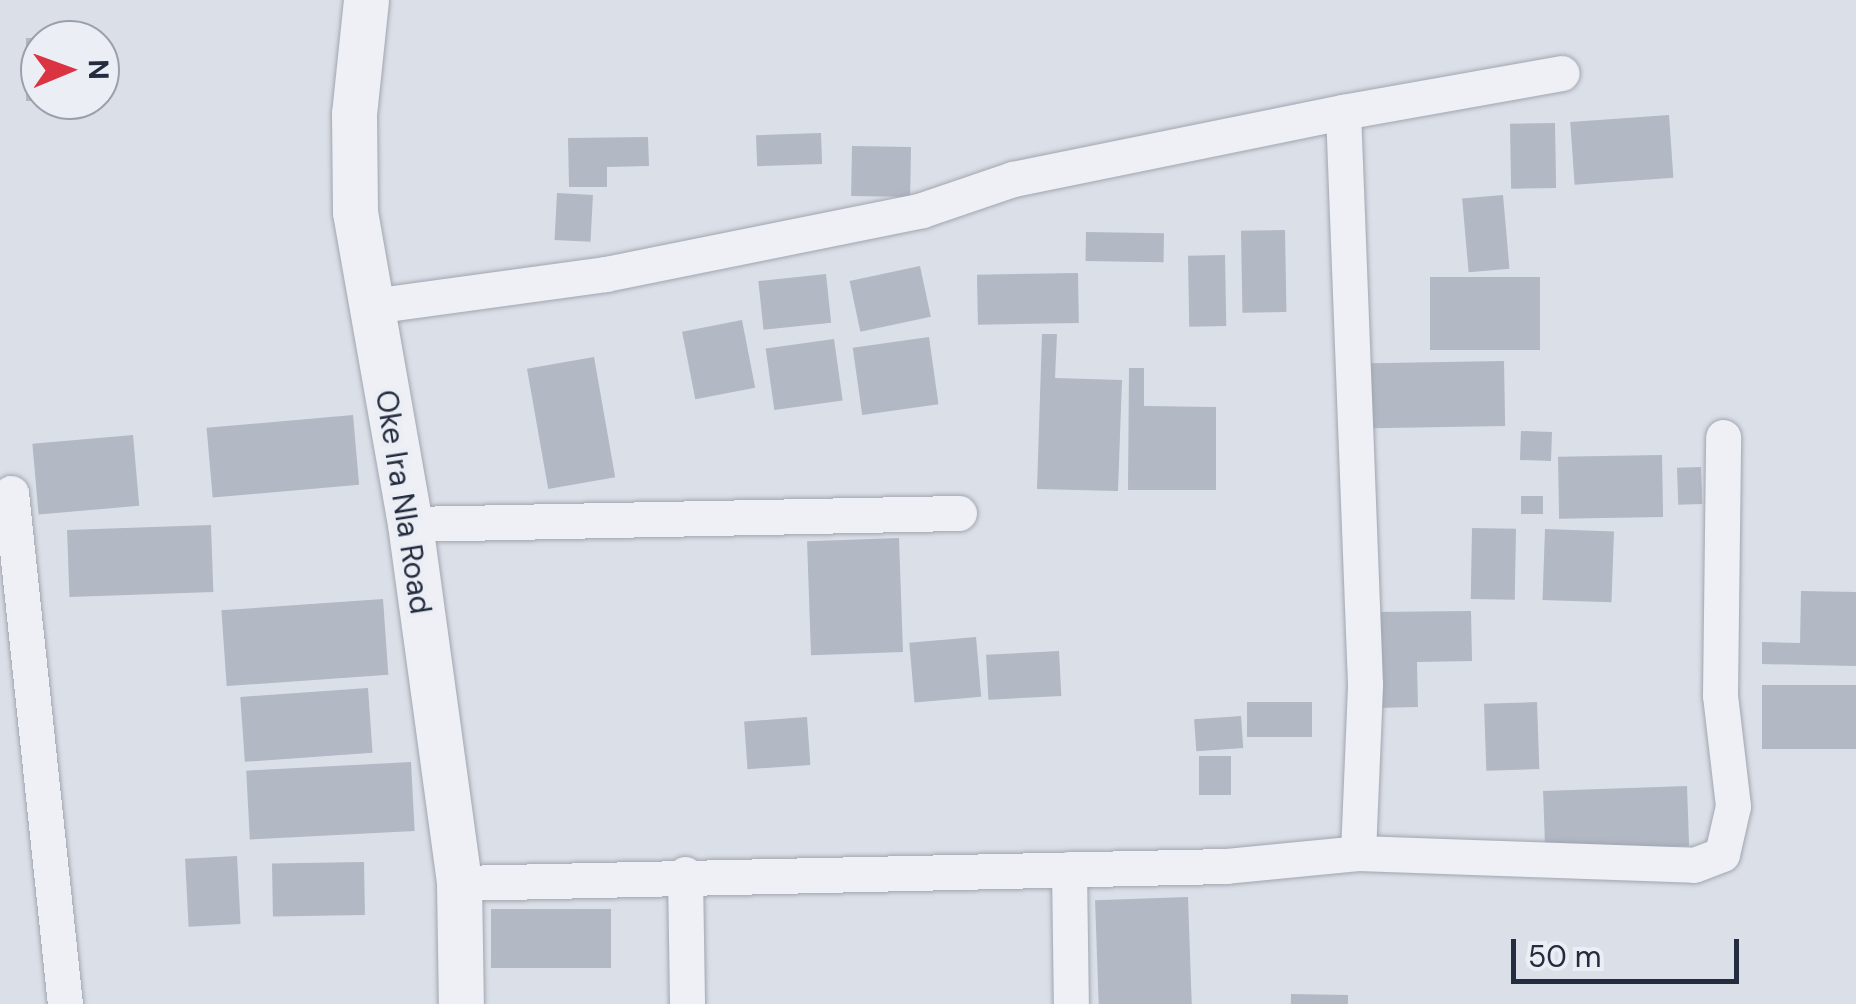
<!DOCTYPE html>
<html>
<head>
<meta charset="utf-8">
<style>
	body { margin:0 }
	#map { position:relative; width:1856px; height:1004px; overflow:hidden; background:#dbdfe7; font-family:"DM Sans",sans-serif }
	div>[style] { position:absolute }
	.building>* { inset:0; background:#b2b8c4; transform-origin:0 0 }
	.roads { filter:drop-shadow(0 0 2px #a0a6b1) drop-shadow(0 0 2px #a0a6b1) }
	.minor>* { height:35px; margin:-17.5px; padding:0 17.5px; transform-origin:17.5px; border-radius:17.5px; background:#eef0f5 }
	.tertiary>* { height:45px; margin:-22.5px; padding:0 22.5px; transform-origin:22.5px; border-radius:22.5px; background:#eef0f5 }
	span { translate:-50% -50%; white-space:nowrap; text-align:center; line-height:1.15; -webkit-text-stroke:9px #ebeef5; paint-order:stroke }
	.street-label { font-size:30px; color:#242c3f }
	.north { position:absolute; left:20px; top:20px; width:100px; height:100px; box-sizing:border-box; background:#ebeef5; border:2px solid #9ba0ac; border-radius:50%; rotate:89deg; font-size:28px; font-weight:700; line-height:40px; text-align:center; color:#242c3f }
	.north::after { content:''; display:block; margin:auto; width:35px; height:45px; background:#da3341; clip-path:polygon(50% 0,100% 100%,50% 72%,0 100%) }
	.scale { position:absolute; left:1511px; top:939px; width:228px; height:45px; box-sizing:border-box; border:5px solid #242c3f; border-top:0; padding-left:12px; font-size:30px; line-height:35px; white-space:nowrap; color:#242c3f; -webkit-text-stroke:8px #ebeef5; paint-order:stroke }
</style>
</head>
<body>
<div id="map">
	<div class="building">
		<div style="clip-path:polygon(104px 36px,106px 98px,100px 98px,100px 40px,77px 37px)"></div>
		<div style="left:26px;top:38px;width:14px;height:63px"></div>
		<div style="left:1669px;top:115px;width:63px;height:99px;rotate:86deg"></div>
		<div style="left:1555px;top:123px;width:65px;height:45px;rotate:89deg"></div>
		<div style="left:821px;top:133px;width:31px;height:65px;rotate:88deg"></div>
		<div style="clip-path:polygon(648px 137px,649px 166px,607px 167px,607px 187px,569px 187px,568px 138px)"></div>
		<div style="left:852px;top:146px;width:59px;height:50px;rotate:1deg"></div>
		<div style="left:557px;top:193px;width:36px;height:47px;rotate:3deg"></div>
		<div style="left:1503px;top:195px;width:74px;height:41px;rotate:85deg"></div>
		<div style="left:1285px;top:230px;width:82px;height:44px;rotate:89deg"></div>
		<div style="left:1086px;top:232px;width:78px;height:29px;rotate:1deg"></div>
		<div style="left:1225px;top:255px;width:71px;height:37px;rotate:89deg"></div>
		<div style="left:920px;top:266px;width:52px;height:72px;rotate:78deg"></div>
		<div style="left:1078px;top:273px;width:50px;height:101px;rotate:89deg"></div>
		<div style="left:826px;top:274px;width:49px;height:68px;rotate:84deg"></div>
		<div style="left:1430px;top:277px;width:110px;height:73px"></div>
		<div style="left:742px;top:320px;width:69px;height:61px;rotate:79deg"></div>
		<div style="clip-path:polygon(1042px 334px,1057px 334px,1055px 378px,1122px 380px,1118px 491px,1037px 489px)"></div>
		<div style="left:929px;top:337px;width:68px;height:77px;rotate:82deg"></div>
		<div style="left:834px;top:339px;width:62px;height:69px;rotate:82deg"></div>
		<div style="left:594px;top:357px;width:122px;height:68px;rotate:80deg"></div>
		<div style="left:1504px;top:361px;width:65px;height:134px;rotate:89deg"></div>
		<div style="clip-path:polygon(1129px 368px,1144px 368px,1144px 406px,1216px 407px,1216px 490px,1128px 490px)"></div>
		<div style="left:353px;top:415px;width:70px;height:147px;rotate:85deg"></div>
		<div style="left:1521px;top:431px;width:31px;height:29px;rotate:2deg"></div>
		<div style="left:133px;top:435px;width:71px;height:101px;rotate:85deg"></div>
		<div style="left:1662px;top:455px;width:62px;height:104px;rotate:89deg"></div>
		<div style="left:1701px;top:467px;width:37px;height:24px;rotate:88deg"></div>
		<div style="left:1521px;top:496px;width:22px;height:18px"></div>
		<div style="left:211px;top:525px;width:67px;height:144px;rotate:88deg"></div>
		<div style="left:1472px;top:528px;width:44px;height:71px;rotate:1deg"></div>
		<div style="left:1545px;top:529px;width:69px;height:71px;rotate:2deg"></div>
		<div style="left:899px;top:538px;width:114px;height:92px;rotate:88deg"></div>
		<div style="clip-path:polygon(1801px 591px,1856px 592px,1856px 666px,1762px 664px,1762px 642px,1800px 643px)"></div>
		<div style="left:383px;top:599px;width:76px;height:162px;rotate:86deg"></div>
		<div style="clip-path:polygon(1471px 611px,1472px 661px,1417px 662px,1418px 707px,1376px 708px,1374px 612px)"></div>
		<div style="left:976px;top:637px;width:60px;height:67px;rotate:85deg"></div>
		<div style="left:1059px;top:651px;width:45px;height:73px;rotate:87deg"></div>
		<div style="left:1856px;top:685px;width:64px;height:94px;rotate:90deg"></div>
		<div style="left:368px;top:688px;width:65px;height:128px;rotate:86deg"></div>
		<div style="left:1247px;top:702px;width:65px;height:35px"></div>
		<div style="left:1537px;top:702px;width:67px;height:53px;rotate:88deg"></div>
		<div style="left:1241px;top:716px;width:32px;height:47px;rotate:86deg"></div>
		<div style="left:807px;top:717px;width:48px;height:63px;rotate:86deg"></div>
		<div style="left:1199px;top:756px;width:32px;height:39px"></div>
		<div style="left:411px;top:762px;width:69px;height:165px;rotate:87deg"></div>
		<div style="left:1687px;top:786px;width:60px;height:144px;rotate:88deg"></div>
		<div style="left:237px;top:856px;width:68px;height:52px;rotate:87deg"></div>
		<div style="left:364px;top:862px;width:53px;height:92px;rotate:89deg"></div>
		<div style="left:1188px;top:897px;width:107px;height:93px;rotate:88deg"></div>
		<div style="left:491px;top:909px;width:120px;height:59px"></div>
		<div style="left:1291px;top:994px;width:57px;height:10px;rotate:1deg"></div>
	</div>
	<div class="roads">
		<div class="minor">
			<div style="left:372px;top:306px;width:236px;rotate:-7.8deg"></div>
			<div style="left:606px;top:274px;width:322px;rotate:-11.4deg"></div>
			<div style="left:922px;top:210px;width:96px;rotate:-18.8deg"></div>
			<div style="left:1013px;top:179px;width:337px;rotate:-11.5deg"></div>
			<div style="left:11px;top:493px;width:514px;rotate:83.97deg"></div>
			<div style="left:410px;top:524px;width:549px;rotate:-1.15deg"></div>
			<div style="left:1358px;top:853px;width:336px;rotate:2deg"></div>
			<div style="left:1694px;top:865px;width:30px;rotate:-21deg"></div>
			<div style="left:1722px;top:854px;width:49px;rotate:-77.1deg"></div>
			<div style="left:1733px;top:806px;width:112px;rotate:-96.7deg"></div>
			<div style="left:1720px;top:695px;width:258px;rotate:-89.3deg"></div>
			<div style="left:1069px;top:869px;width:135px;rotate:89.2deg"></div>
			<div style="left:685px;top:874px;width:130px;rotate:89.1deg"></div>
			<div style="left:459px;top:883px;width:767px;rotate:-1.27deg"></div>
			<div style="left:1226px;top:866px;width:133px;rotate:-5.6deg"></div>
			<div style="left:1358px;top:853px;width:169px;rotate:-87.6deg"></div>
			<div style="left:1365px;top:684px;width:572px;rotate:-92.2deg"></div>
			<div style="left:1343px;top:112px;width:222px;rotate:-10.1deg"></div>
		</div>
		<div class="tertiary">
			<div style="left:366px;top:0;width:115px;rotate:96deg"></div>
			<div style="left:354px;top:114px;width:98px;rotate:89.4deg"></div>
			<div style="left:355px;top:212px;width:317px;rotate:80deg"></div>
			<div style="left:410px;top:524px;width:362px;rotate:82.2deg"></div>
			<div style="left:459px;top:883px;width:121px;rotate:89.1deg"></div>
		</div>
	</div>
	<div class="street-label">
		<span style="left:403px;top:502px;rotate:81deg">Oke Ira Nla Road</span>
	</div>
	<div class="north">N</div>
	<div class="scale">50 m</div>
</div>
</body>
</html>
